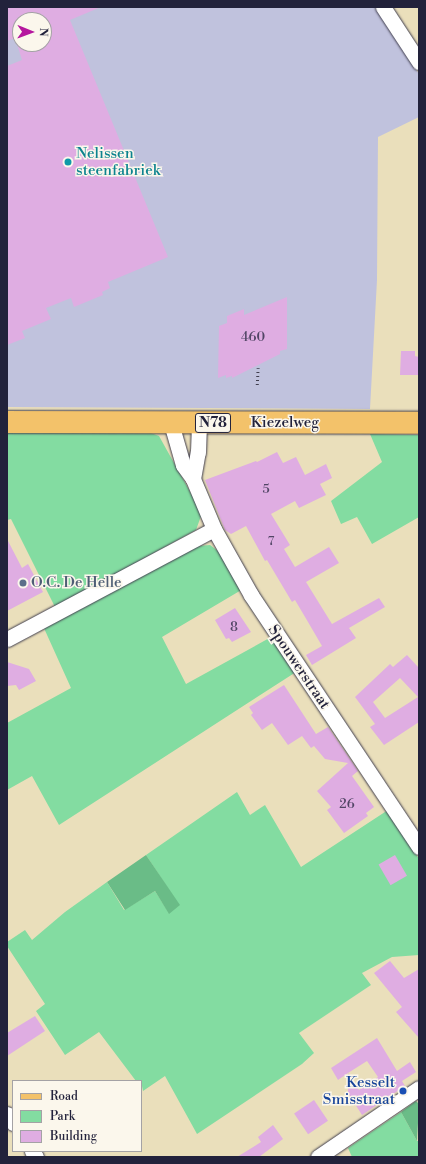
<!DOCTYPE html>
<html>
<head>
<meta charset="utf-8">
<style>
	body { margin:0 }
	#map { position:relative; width:426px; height:1164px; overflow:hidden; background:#eadfbb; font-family:"Libre Bodoni",serif }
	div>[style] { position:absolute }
	.industrial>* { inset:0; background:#c0c2dd }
	.green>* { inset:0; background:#83dca1 }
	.forest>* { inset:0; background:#6abc87 }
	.building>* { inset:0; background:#dfade2; transform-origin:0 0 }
	.path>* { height:2.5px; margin-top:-1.25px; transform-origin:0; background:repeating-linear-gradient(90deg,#403e4e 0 1px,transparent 0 4px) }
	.roads { filter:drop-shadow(0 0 1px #403e4e) drop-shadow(0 0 1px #403e4e) }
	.minor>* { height:15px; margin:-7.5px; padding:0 7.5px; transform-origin:7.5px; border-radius:7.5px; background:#fff }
	.primary>* { height:22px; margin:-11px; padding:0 11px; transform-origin:11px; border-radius:11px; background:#f3c26a }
	.dots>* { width:11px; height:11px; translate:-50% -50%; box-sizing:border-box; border:2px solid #fbf7ec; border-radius:50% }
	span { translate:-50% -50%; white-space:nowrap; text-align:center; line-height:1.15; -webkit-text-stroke:3px #fbf7ec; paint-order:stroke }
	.number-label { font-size:13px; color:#514565 }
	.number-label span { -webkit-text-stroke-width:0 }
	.shield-label span { padding:1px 3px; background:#fbf7ec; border:1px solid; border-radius:3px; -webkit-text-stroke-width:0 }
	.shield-label { font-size:14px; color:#22223b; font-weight:700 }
	.culture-label { font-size:15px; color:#0d838f }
	.left { translate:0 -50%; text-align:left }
	.street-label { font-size:15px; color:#22223b }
	.service-label { font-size:15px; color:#4e5e75 }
	.transit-label { font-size:15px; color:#164399 }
	.right { translate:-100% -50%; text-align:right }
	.frame { position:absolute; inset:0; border:8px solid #22223b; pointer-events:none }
	.legend { position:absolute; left:12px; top:1080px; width:130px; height:72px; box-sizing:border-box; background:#fbf7ec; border:1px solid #a4a2a5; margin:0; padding:5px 7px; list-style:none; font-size:12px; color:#22223b }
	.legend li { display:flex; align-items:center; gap:8px; height:20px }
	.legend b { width:20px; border:1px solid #a4a2a5 }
	.north { position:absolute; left:12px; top:12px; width:40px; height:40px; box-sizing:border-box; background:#fbf7ec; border:1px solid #a4a2a5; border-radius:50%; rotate:91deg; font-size:11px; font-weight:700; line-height:16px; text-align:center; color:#22223b }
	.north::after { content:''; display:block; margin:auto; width:14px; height:18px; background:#b5179e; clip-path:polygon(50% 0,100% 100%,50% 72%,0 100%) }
</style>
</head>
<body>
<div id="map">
	<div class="industrial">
		<div style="clip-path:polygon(evenodd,7px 7px,375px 7px,419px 74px,419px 117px,378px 137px,377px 280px,370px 409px,7px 407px,7px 7px,20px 20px,44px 20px,44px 44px,20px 44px,20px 20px)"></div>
	</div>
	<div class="green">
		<div style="clip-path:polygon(7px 432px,151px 433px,159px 436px,198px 506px,201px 516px,196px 530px,55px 607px,11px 519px,7px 520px)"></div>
		<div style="clip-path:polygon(370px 434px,419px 435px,419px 517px,372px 544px,357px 517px,341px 524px,331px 501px,382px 462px)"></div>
		<div style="clip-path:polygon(210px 545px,218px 551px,243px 589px,162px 637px,186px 684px,273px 636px,296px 672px,59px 825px,32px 776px,7px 790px,7px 723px,71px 688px,43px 626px,198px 546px)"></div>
		<div style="clip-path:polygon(237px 792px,250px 815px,265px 805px,301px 867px,388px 810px,419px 859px,419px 955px,392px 957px,362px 973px,371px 985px,299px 1033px,314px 1053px,302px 1064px,197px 1134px,165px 1076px,143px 1091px,141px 1081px,136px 1081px,99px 1032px,65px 1055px,36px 1011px,45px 1004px,7px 946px,7px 942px,25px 930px,32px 940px,65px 912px,107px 882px,124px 910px,155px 891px,169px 913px,179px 905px,146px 855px)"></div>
		<div style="clip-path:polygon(401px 1112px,417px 1141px,419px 1141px,419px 1157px,352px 1157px,348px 1148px)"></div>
	</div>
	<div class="forest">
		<div style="clip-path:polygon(146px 855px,180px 905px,169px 914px,155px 891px,125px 910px,107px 882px)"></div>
		<div style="clip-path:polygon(416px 1101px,419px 1104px,417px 1141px,401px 1112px)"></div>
	</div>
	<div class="building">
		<div style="clip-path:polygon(7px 7px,101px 7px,70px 20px,168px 257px,108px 282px,110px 288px,102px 292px,103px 295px,74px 307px,71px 298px,46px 308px,51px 319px,22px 331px,25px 338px,7px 345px,7px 66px,22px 60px,17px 44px,44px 44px,44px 20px,20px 20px,20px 36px,7px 41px)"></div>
		<div style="clip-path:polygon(287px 297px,287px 349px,280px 351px,280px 354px,232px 378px,232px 376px,226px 378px,226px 375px,218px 378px,219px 326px,227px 323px,227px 316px,244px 309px,244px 315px)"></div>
		<div style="clip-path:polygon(401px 351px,415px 351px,415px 356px,419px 357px,419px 375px,400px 375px)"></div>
		<div style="clip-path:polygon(277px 452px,283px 463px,296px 457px,305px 475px,326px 464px,332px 478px,320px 484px,326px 495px,299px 508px,295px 501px,271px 514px,290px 545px,284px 549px,295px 567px,329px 547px,339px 563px,306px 582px,332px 624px,379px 598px,385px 607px,349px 628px,356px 638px,312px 665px,306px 655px,322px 646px,308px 622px,295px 600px,292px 602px,267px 560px,265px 561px,246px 526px,231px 534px,225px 530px,205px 480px,256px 461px,257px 462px)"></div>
		<div style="clip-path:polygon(7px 539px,22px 568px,28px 564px,43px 592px,7px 611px)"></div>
		<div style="clip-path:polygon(235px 608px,251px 632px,232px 642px,229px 638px,226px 639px,215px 620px)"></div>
		<div style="clip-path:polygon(evenodd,407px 655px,419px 668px,419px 722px,384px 745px,370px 727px,375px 724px,355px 697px,390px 664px,393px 667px,407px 655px,400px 678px,418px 697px,385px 718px,373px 702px,400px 678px)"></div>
		<div style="clip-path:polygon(7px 662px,29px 669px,36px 681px,19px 690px,16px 685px,7px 686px)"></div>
		<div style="clip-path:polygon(284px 685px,316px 734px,328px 727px,358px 771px,352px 776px,374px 807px,366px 813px,368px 816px,344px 833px,327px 810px,331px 807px,317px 791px,348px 763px,325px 759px,314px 746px,311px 748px,302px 736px,288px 745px,272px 723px,262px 730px,251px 715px,253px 713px,249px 707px)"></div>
		<div style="left:395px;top:855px;width:24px;height:19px;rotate:60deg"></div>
		<div style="clip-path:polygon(390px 961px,404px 978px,419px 969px,419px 1038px,396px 1012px,402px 1007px,374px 973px)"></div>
		<div style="clip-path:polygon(35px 1016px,45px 1031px,7px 1056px,7px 1033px)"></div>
		<div style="clip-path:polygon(evenodd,377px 1038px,397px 1071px,410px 1062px,416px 1072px,402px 1081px,405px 1086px,362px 1115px,348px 1093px,348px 1073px,338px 1080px,331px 1068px,377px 1038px,367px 1061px,378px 1077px,359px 1090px,348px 1073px,367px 1061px)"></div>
		<div style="left:314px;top:1100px;width:25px;height:24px;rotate:56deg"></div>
		<div style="clip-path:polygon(273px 1125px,283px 1139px,259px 1157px,237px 1157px,261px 1142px,258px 1137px)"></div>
	</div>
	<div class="path">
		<div style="left:257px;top:385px;width:17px;rotate:-87deg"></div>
	</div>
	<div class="roads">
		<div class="minor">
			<div style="left:383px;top:7px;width:66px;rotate:56.8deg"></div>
			<div style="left:171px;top:423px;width:44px;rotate:74.1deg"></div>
			<div style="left:183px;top:465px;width:17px;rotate:54deg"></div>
			<div style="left:193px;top:479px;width:54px;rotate:67.2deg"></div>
			<div style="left:214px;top:529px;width:76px;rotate:60.7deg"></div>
			<div style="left:251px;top:595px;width:303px;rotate:56.3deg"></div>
			<div style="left:193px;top:479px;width:27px;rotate:-80deg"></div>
			<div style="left:198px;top:452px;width:29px;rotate:-88deg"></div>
			<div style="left:7px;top:639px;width:234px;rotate:-28deg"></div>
			<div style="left:7px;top:1114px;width:11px;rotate:56deg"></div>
			<div style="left:32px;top:1151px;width:7px;rotate:56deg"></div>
			<div style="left:318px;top:1157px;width:122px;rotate:-34.3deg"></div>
		</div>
		<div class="primary">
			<div style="left:7px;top:422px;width:412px;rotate:0.1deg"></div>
		</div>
	</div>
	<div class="dots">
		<div style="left:68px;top:162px;background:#0f9aa8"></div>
		<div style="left:23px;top:583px;background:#5c6f8a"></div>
		<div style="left:403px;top:1091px;background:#1a4fb4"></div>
	</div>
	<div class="number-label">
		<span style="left:253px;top:337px">460</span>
		<span style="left:266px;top:489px">5</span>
		<span style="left:271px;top:541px">7</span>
		<span style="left:234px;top:627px">8</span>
		<span style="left:347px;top:804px">26</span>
	</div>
	<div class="shield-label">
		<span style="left:213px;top:423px">N78</span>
	</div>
	<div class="culture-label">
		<span class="left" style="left:76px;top:162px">Nelissen<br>steenfabriek</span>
	</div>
	<div class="street-label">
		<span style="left:285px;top:423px">Kiezelweg</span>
		<span style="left:299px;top:667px;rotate:56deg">Spouwerstraat</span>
	</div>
	<div class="service-label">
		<span class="left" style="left:31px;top:583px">O.C. De Helle</span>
	</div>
	<div class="transit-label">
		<span class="right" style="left:395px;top:1091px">Kesselt<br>Smisstraat</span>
	</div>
	<div class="frame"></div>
	<ul class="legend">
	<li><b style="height:5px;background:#f3c26a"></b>Road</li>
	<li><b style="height:11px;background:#83dca1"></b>Park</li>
	<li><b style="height:11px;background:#dfade2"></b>Building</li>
	</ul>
	<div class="north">N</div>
</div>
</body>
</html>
